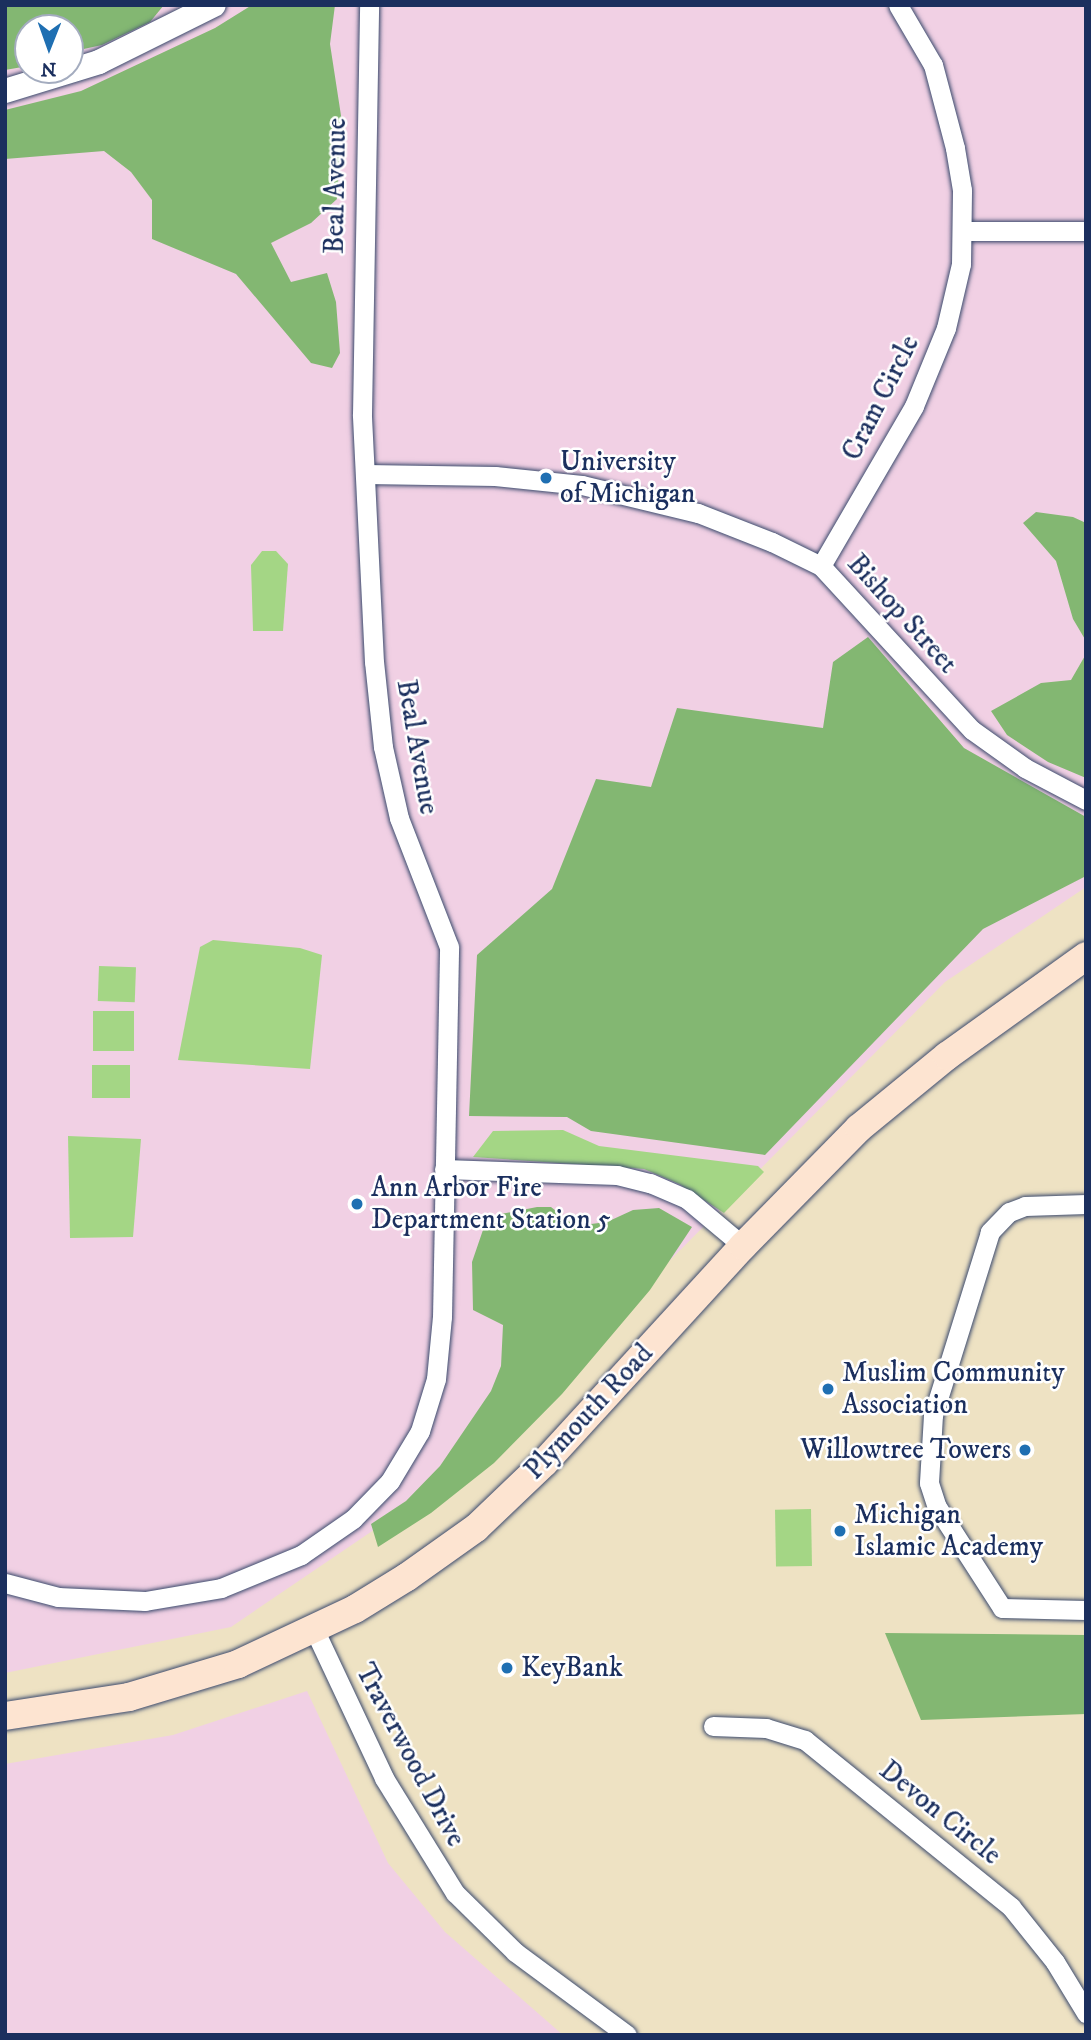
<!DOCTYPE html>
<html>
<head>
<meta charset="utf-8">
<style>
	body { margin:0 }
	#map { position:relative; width:1091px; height:2040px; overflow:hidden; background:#eee2c3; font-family:"IM FELL DW Pica",serif }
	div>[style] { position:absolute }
	.built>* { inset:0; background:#f1d0e4 }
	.green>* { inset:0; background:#a4d685; transform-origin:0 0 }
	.forest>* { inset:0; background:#83b772 }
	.roads { filter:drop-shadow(0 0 2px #3b4a6d) drop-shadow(0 0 2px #3b4a6d) }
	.minor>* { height:19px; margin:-9.5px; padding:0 9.5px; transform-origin:9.5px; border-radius:9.5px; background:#fff }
	.tertiary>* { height:24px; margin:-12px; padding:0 12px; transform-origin:12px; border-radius:12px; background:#fff }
	.secondary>* { height:28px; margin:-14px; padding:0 14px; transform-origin:14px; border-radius:14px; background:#fde4d1 }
	.dots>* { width:19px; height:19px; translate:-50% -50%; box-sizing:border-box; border:4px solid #fff; border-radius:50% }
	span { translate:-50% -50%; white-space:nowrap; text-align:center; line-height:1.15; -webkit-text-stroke:5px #fff; paint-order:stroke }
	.street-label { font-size:28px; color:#1b2f5e }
	.poi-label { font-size:28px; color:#1b2f5e }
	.left { translate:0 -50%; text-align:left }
	.right { translate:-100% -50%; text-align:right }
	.frame { position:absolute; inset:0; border:7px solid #1b2f5e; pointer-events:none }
	.north { position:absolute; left:14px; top:14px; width:70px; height:70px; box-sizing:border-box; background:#fff; border:2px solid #a4acbf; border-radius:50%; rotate:181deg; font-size:19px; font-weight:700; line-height:28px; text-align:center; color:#1b2f5e }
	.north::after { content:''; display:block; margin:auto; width:24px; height:32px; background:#1f6fb2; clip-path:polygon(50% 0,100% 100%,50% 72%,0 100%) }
</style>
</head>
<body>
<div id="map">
	<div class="built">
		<div style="clip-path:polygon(evenodd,5px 5px,1086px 5px,1086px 887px,945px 982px,465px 1468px,231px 1627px,5px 1673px,5px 5px,28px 28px,70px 28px,70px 70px,28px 70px,28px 28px)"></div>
		<div style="clip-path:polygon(307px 1691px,388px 1863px,445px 1932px,563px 2035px,5px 2035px,5px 1764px,173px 1735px)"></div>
	</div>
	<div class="green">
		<div style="clip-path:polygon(262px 551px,276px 551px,288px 564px,283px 631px,253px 631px,251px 565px)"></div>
		<div style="clip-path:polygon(213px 940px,300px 948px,322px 955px,310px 1069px,178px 1060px,200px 947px)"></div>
		<div style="left:99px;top:966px;width:37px;height:35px;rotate:2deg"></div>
		<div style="left:93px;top:1011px;width:41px;height:40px"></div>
		<div style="left:92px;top:1065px;width:38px;height:33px"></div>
		<div style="clip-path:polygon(563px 1130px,599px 1146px,758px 1166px,764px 1172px,724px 1213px,679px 1184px,644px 1169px,473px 1157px,493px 1131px)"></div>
		<div style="clip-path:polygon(68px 1136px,141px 1139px,133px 1237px,70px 1238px)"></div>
		<div style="left:811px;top:1509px;width:57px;height:36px;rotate:89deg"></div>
	</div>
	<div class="forest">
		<div style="clip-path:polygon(5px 5px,164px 5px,150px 22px,102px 45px,70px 52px,70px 28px,28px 28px,28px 66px,5px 70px)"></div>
		<div style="clip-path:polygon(252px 5px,335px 5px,330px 44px,342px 122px,337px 199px,311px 223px,271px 243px,291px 282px,327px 273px,336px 302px,340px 353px,332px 368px,311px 363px,236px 274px,152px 239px,152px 200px,131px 172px,104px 151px,5px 159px,5px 110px,81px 91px,215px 28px)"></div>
		<div style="clip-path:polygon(1036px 512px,1073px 517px,1086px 523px,1086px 641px,1073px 619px,1056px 561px,1023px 523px)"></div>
		<div style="clip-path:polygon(868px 637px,964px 748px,1086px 817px,1086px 876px,983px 929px,765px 1155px,591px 1131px,567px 1117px,469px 1116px,477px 955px,552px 889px,596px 779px,651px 787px,677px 708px,823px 728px,833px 662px)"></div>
		<div style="clip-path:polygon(1086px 654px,1086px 778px,1048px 762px,1007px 735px,991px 711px,1041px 683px,1071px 680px)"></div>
		<div style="clip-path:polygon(537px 1207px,551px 1207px,575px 1226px,607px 1222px,633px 1210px,659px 1208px,692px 1227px,650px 1290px,562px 1394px,494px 1463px,431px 1513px,378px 1547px,371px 1524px,406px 1501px,440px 1466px,491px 1391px,501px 1366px,503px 1325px,473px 1310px,472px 1262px,484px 1227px,501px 1214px)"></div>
		<div style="clip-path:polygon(885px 1633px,1086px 1635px,1086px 1714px,921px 1720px)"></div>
	</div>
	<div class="roads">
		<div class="minor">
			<div style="left:963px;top:231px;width:123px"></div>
			<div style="left:365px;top:474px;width:130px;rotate:0.9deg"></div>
			<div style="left:495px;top:476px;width:87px;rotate:5.9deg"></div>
			<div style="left:582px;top:485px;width:119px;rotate:13.6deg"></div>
			<div style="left:698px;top:513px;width:79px;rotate:21.4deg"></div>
			<div style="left:772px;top:542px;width:55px;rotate:26.1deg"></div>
			<div style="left:821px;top:566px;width:223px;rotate:47.4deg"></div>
			<div style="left:972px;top:730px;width:65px;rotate:35.6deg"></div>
			<div style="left:1025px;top:768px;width:69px;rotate:27.7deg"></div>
			<div style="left:821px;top:566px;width:185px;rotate:-59.8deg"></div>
			<div style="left:914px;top:406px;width:84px;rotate:-67.7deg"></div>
			<div style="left:946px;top:328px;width:66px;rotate:-76.8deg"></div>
			<div style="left:961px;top:264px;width:74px;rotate:-89.2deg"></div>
			<div style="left:962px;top:190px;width:43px;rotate:-99.5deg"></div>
			<div style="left:955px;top:148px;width:86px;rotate:-104.8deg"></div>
			<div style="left:933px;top:65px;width:69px;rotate:-120.3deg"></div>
			<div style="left:444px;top:1169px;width:173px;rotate:2deg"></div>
			<div style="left:617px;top:1175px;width:34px;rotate:14deg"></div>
			<div style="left:650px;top:1183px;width:40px;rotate:23.4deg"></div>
			<div style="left:687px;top:1199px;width:73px;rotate:40deg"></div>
			<div style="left:1086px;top:1204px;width:61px;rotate:178.1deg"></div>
			<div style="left:1025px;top:1206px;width:17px;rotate:159deg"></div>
			<div style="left:1009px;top:1212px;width:28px;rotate:134deg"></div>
			<div style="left:990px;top:1232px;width:192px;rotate:107.3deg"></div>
			<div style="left:933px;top:1415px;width:68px;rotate:93.4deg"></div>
			<div style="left:929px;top:1483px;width:25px;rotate:72deg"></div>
			<div style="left:937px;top:1507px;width:120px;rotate:57.2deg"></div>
			<div style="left:1002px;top:1608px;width:84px;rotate:1.4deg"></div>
			<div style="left:5px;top:1583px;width:55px;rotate:14.8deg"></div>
			<div style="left:58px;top:1597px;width:87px;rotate:2.6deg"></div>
			<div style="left:145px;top:1601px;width:77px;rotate:-9.7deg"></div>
			<div style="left:221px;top:1588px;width:87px;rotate:-22.4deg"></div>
			<div style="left:301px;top:1555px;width:63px;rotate:-34.7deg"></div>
			<div style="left:353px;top:1519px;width:53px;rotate:-45.8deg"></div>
			<div style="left:390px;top:1481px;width:58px;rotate:-59deg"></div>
			<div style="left:420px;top:1431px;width:54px;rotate:-72.9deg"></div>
			<div style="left:436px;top:1379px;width:62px;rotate:-84.5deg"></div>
			<div style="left:442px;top:1317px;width:370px;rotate:-88.9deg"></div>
			<div style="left:449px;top:947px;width:138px;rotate:-111.2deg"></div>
			<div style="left:399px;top:818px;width:73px;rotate:-102.7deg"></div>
			<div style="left:383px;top:747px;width:85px;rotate:-96deg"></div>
			<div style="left:374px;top:662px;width:248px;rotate:-92.8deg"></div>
			<div style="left:362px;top:414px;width:409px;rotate:-89deg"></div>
			<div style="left:314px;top:1629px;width:165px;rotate:64.8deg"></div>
			<div style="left:384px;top:1778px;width:135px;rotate:58.3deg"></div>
			<div style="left:455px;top:1893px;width:84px;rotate:44.5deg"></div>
			<div style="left:515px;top:1952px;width:139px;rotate:36.5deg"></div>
			<div style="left:713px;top:1726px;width:53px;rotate:2.2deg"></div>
			<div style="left:766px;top:1728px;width:41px;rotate:17.1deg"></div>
			<div style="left:805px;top:1740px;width:265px;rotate:39deg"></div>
			<div style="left:1011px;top:1907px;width:70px;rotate:51.3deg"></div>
			<div style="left:1055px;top:1962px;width:60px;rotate:58.7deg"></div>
		</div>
		<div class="tertiary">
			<div style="left:5px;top:91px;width:98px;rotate:-17.1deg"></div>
			<div style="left:99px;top:62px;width:128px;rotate:-26.4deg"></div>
		</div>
		<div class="secondary">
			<div style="left:5px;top:1716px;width:125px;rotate:-8.7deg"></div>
			<div style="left:129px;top:1697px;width:114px;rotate:-16.8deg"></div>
			<div style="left:238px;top:1664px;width:129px;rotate:-25.2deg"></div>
			<div style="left:355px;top:1609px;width:61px;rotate:-31.6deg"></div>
			<div style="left:407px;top:1577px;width:85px;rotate:-35.4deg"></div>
			<div style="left:476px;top:1528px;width:95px;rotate:-43.7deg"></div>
			<div style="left:545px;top:1462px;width:293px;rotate:-47.5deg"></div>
			<div style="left:743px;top:1246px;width:165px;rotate:-45.5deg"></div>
			<div style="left:859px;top:1128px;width:114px;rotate:-39.3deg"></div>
			<div style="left:947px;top:1056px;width:171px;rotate:-35.7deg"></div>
		</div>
	</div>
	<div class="dots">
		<div style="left:546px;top:478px;background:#1f6fb2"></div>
		<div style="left:357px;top:1204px;background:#1f6fb2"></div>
		<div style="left:828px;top:1389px;background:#1f6fb2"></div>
		<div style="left:1025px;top:1450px;background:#1f6fb2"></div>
		<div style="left:840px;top:1531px;background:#1f6fb2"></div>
		<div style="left:507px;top:1668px;background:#1f6fb2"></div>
	</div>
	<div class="street-label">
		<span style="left:336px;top:186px;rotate:-89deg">Beal Avenue</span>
		<span style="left:881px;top:398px;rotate:-63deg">Cram Circle</span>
		<span style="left:902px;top:614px;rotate:48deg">Bishop Street</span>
		<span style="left:417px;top:747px;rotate:80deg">Beal Avenue</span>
		<span style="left:589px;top:1412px;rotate:-47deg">Plymouth Road</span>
		<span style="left:410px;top:1755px;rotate:62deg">Traverwood Drive</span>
		<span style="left:940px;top:1813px;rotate:39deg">Devon Circle</span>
	</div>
	<div class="poi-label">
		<span class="left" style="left:560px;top:478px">University<br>of Michigan</span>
		<span class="left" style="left:371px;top:1204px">Ann Arbor Fire<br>Department Station 5</span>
		<span class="left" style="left:842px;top:1389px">Muslim Community<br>Association</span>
		<span class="right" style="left:1011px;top:1450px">Willowtree Towers</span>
		<span class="left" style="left:854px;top:1531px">Michigan<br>Islamic Academy</span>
		<span class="left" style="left:521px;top:1668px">KeyBank</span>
	</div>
	<div class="frame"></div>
	<div class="north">N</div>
</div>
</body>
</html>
